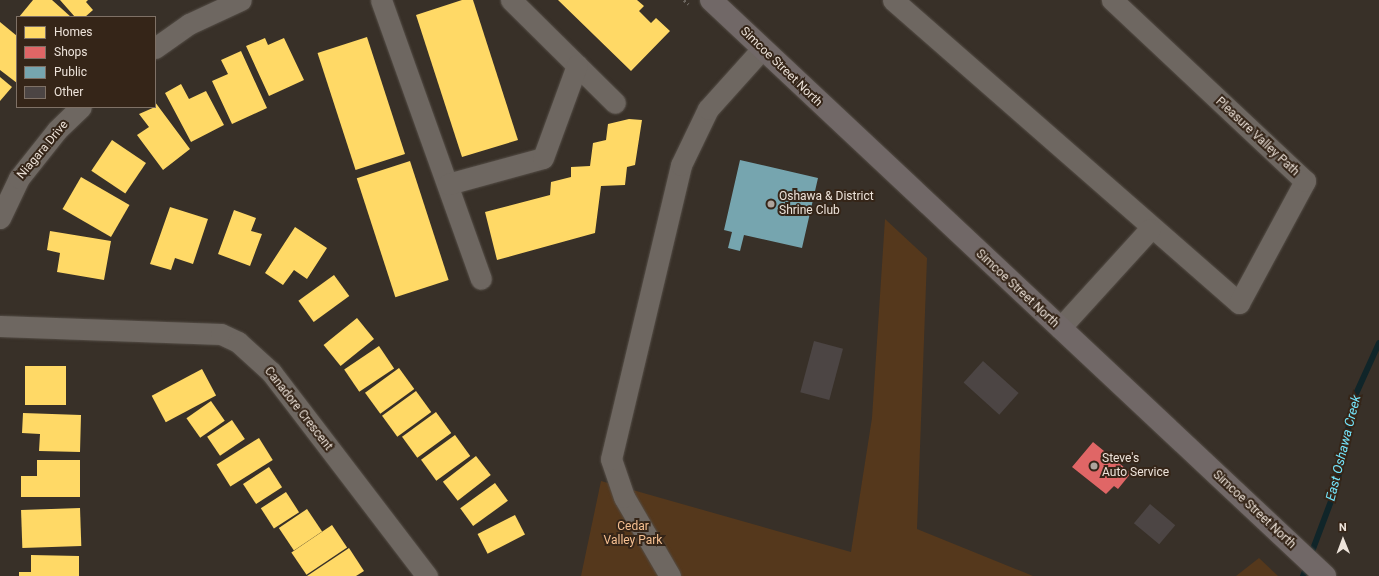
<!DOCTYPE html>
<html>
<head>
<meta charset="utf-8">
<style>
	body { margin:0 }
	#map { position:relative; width:1379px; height:576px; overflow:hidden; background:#383028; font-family:Roboto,sans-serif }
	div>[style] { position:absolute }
	.green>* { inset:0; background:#55381c }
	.homes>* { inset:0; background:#ffd966; transform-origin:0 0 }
	.shops>* { inset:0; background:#e06666 }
	.public>* { inset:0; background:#76a5af }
	.stream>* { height:6px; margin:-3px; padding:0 3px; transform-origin:3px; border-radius:3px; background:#102529 }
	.building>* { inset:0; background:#4c4544; transform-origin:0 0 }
	.path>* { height:2.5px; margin-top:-1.25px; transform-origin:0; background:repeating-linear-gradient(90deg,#6c6660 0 2px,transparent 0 5px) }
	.roads { filter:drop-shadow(0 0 1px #544d46) drop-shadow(0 0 1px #544d46) }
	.minor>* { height:21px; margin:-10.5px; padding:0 10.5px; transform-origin:10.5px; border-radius:10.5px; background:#6e6761 }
	.major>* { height:22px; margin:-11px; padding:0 11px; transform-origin:11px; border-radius:11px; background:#716867 }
	.dots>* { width:11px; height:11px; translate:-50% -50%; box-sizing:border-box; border:2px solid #352518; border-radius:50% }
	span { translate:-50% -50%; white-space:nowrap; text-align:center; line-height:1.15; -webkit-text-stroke:4px #352518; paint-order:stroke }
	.street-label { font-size:12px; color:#ede3da }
	.poi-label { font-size:12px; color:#ede3da }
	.left { translate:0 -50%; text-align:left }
	.park-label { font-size:12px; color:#f6c092 }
	.water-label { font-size:13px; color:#74e5fc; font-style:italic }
	.legend { position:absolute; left:16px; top:16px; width:140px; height:92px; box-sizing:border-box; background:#352518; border:1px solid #7f7166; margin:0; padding:5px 7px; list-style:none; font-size:12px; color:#ede3da }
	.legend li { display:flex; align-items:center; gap:8px; height:20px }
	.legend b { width:20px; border:1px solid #7f7166 }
	.north { position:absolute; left:1323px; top:520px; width:40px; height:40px; -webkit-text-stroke:3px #352518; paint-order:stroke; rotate:359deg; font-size:11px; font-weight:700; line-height:16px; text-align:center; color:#ede3da }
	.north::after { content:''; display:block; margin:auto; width:14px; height:18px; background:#ede3da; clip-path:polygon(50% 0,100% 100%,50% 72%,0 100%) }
</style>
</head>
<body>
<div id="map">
	<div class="green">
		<div style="clip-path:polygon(885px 219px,927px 258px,917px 529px,1033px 576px,581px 576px,601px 481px,851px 552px,872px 418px)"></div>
		<div style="clip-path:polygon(1259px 558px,1278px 576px,1236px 576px)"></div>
	</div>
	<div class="homes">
		<div style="clip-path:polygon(33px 0,52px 0,71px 17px,19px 17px)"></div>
		<div style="clip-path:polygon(60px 0,88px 0,86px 2px,93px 10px,85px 17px,75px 17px)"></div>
		<div style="clip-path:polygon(462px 0,473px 0,518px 140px,462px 157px,416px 15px)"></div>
		<div style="clip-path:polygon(558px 0,637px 0,644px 6px,639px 11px,651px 23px,656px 18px,670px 31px,631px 71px)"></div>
		<div style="clip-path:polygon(0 22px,17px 36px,17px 83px,0 70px)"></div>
		<div style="left:367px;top:37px;width:123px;height:52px;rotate:72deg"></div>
		<div style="clip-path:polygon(265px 38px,268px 45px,284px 38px,304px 80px,269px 96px,246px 46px)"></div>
		<div style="clip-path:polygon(241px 51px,267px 108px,232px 124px,212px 81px,228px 74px,221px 60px)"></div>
		<div style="clip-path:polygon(0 77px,12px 87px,0 101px)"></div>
		<div style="clip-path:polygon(181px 84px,189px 99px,206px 91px,224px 125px,191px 142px,165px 93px)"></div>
		<div style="clip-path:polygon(155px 102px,190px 149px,163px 170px,137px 135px,149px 127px,139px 114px,155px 107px)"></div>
		<div style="clip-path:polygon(629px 119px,642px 120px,635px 165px,627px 167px,625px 185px,601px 186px,595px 233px,497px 260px,485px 212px,550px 195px,551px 182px,571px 177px,571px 167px,590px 166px,593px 143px,606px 140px,608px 124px)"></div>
		<div style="left:112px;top:140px;width:41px;height:37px;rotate:34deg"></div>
		<div style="left:410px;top:161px;width:125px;height:56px;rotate:72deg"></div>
		<div style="left:81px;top:177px;width:56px;height:37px;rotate:30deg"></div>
		<div style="clip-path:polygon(170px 207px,208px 219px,193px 264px,175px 258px,171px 270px,150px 264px)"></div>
		<div style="clip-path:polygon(234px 210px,256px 218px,251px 231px,262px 234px,250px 266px,218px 254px)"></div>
		<div style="clip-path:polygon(295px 227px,327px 248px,307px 279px,294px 270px,283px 285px,265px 273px)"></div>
		<div style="clip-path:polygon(50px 231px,111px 241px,104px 280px,57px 272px,60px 253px,47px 250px)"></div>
		<div style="left:334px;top:275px;width:26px;height:44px;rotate:54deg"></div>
		<div style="left:357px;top:318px;width:27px;height:43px;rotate:51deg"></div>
		<div style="left:379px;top:346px;width:27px;height:42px;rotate:56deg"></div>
		<div style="left:25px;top:366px;width:41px;height:39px"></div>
		<div style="left:399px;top:368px;width:26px;height:42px;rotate:54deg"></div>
		<div style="left:202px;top:369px;width:30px;height:57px;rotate:62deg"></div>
		<div style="left:416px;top:391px;width:26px;height:42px;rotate:54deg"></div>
		<div style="left:211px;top:401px;width:24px;height:30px;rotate:55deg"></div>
		<div style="left:436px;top:412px;width:26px;height:42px;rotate:54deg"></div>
		<div style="clip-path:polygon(23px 413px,81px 415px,80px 452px,39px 451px,40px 434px,22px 433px)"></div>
		<div style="left:232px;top:420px;width:23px;height:30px;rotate:56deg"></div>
		<div style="left:455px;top:435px;width:26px;height:42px;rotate:54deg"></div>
		<div style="left:259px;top:438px;width:26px;height:50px;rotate:58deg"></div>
		<div style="left:476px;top:456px;width:24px;height:42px;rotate:52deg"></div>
		<div style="clip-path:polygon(37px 460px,80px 460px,80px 497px,21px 497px,21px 476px,37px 476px)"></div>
		<div style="left:269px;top:467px;width:24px;height:31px;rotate:57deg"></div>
		<div style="left:495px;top:483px;width:22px;height:43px;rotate:54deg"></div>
		<div style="left:286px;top:492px;width:24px;height:30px;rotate:57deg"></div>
		<div style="left:80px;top:508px;width:38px;height:59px;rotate:88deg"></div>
		<div style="left:307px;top:509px;width:27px;height:34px;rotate:56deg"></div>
		<div style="left:515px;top:515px;width:22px;height:42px;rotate:63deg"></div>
		<div style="left:332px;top:525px;width:27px;height:49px;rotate:56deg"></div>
		<div style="clip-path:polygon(349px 548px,364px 571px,356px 576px,307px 576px)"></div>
		<div style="clip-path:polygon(31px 555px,79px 556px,79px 576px,19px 576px,19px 572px,31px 572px)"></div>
	</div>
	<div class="shops">
		<div style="clip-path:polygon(1093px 442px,1131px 473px,1118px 489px,1114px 486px,1106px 494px,1072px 467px)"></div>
	</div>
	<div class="public">
		<div style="clip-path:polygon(740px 160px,818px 178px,802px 248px,744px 235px,740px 251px,728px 248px,732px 232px,724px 230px)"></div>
	</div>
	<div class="stream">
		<div style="left:1310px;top:557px;width:74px;rotate:-69.4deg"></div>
		<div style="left:1336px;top:488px;width:94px;rotate:-78.3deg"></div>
		<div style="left:1355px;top:396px;width:58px;rotate:-65.6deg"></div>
		<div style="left:1303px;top:576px;width:11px;rotate:-68deg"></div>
	</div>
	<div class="building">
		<div style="left:814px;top:341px;width:30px;height:53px;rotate:15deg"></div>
		<div style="left:983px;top:361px;width:48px;height:29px;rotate:42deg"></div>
		<div style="left:1150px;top:504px;width:33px;height:25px;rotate:40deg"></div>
	</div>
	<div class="path">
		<div style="left:684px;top:0;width:6px;rotate:39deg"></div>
	</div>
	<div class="roads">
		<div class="minor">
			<div style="left:381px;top:0;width:296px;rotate:70.3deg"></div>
			<div style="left:511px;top:0;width:146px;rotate:44.7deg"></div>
			<div style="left:893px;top:0;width:460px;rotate:41.2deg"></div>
			<div style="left:1239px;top:303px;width:139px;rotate:-61.6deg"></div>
			<div style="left:1305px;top:181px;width:265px;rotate:-136.8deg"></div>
			<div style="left:155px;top:48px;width:42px;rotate:-35.2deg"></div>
			<div style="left:189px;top:24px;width:57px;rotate:-24.8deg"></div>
			<div style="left:448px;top:184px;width:98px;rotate:-15.3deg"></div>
			<div style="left:543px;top:158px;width:99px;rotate:-69.9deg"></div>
			<div style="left:0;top:218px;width:44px;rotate:-64.6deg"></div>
			<div style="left:19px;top:178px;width:61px;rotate:-51.6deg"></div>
			<div style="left:57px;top:130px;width:33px;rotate:-44deg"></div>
			<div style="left:0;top:326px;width:221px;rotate:2.1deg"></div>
			<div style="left:221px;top:334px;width:19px;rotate:25deg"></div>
			<div style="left:238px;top:342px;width:45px;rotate:42.3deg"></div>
			<div style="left:271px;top:372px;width:257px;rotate:52.6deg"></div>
			<div style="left:1060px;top:328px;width:134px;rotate:-47.7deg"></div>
			<div style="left:670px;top:576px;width:91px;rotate:-120.2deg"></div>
			<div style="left:624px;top:497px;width:40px;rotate:-108.9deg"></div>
			<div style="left:611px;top:459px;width:302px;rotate:-76.6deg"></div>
			<div style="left:681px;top:165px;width:62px;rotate:-64.3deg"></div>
			<div style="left:708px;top:109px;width:79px;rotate:-48.1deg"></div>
		</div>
		<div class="major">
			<div style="left:711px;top:0;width:842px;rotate:43.17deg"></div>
		</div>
	</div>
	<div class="dots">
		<div style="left:771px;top:204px;background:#aea49c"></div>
		<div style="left:1094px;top:466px;background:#aea49c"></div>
	</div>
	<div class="street-label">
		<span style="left:781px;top:67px;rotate:44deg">Simcoe Street North</span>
		<span style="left:1257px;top:137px;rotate:43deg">Pleasure Valley Path</span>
		<span style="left:43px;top:150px;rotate:-50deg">Niagara Drive</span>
		<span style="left:1017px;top:289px;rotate:43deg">Simcoe Street North</span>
		<span style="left:298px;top:409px;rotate:52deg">Canadore Crescent</span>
		<span style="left:1254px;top:510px;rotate:43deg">Simcoe Street North</span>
	</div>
	<div class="poi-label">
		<span class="left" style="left:779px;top:204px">Oshawa &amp; District<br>Shrine Club</span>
		<span class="left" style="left:1102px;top:466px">Steve's<br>Auto Service</span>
	</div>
	<div class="park-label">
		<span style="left:633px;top:534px">Cedar<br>Valley Park</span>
	</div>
	<div class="water-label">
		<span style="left:1344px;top:448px;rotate:-76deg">East Oshawa Creek</span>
	</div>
	<ul class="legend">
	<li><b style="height:11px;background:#ffd966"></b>Homes</li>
	<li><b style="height:11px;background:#e06666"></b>Shops</li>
	<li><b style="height:11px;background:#76a5af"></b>Public</li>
	<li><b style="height:11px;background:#4c4544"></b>Other</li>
	</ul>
	<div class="north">N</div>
</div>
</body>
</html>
